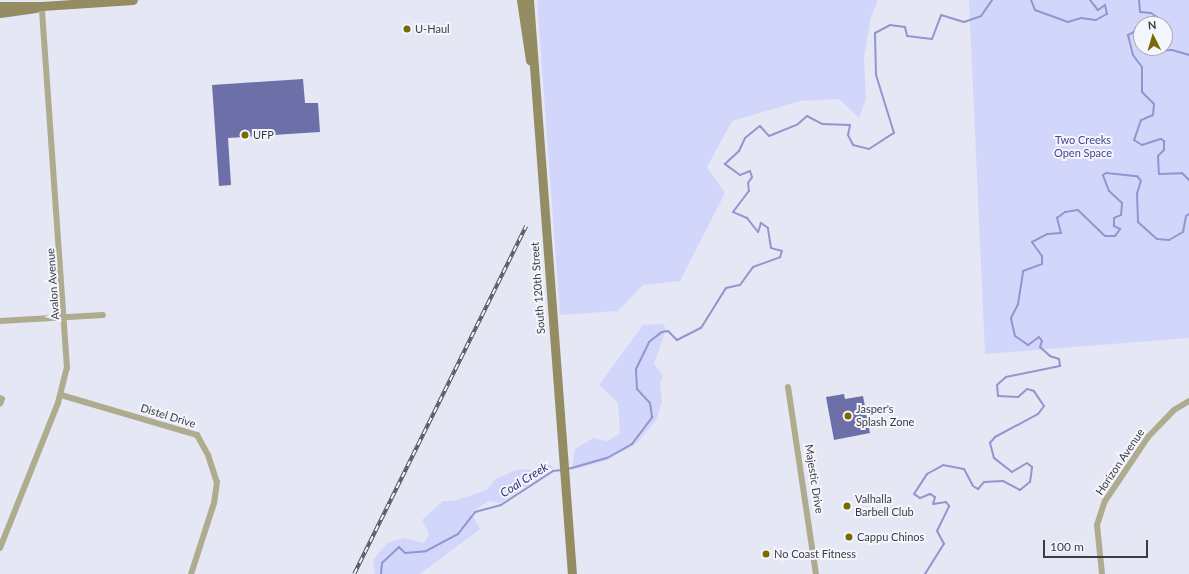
<!DOCTYPE html>
<html>
<head>
<meta charset="utf-8">
<style>
	body { margin:0 }
	#map { position:relative; width:1189px; height:574px; overflow:hidden; background:#e5e7f4; font-family:Lato,sans-serif }
	div>[style] { position:absolute }
	.green>* { inset:0; background:#d3d6fb }
	.stream>* { height:2px; margin:-1px; padding:0 1px; transform-origin:1px; border-radius:1px; background:#9295d0 }
	.building>* { inset:0; background:#6d70a8 }
	.street>* { height:6px; margin:-3px; padding:0 3px; transform-origin:3px; border-radius:3px; background:#afab8f }
	.secondary>* { height:9px; margin:-4.5px; padding:0 4.5px; transform-origin:4.5px; border-radius:4.5px; background:#948d63 }
	.rail>* { height:3.5px; margin-top:-1.75px; transform-origin:0; background:repeating-linear-gradient(90deg,#f4f5fd 0 6px,#55555c 0 12px); box-sizing:border-box; border-block:1px solid #55555c }
	.dots>* { width:11px; height:11px; translate:-50% -50%; box-sizing:border-box; border:2px solid #f4f5fd; border-radius:50% }
	span { translate:-50% -50%; white-space:nowrap; text-align:center; line-height:1.15; -webkit-text-stroke:4px #f4f5fd; paint-order:stroke }
	.poi-label { font-size:11px; color:#3c3c42 }
	.left { translate:0 -50%; text-align:left }
	.park-label { font-size:11px; color:#48478f }
	.street-label { font-size:11px; color:#3c3c42 }
	.water-label { font-size:12px; color:#332e74; font-style:italic }
	.north { position:absolute; left:1133px; top:16px; width:40px; height:40px; box-sizing:border-box; background:#f4f5fd; border:1px solid #aaabb2; border-radius:50%; rotate:355deg; font-size:11px; font-weight:700; line-height:16px; text-align:center; color:#3c3c42 }
	.north::after { content:''; display:block; margin:auto; width:14px; height:18px; background:#796b03; clip-path:polygon(50% 0,100% 100%,50% 72%,0 100%) }
	.scale { position:absolute; left:1043px; top:540px; width:105px; height:18px; box-sizing:border-box; border:2px solid #3c3c42; border-top:0; padding-left:5px; font-size:12px; line-height:14px; white-space:nowrap; color:#3c3c42; -webkit-text-stroke:3px #f4f5fd; paint-order:stroke }
</style>
</head>
<body>
<div id="map">
	<div class="green">
		<div style="clip-path:polygon(537px 0,878px 0,871px 17px,864px 57px,866px 99px,859px 118px,839px 99px,801px 101px,732px 121px,707px 167px,725px 193px,680px 281px,643px 285px,618px 311px,560px 315px)"></div>
		<div style="clip-path:polygon(evenodd,969px 0,1189px 0,1189px 338px,985px 354px,969px 0,1141px 24px,1165px 24px,1165px 48px,1141px 48px,1141px 24px)"></div>
		<div style="clip-path:polygon(663px 324px,666px 329px,654px 364px,663px 375px,660px 384px,662px 401px,657px 419px,637px 443px,608px 460px,572px 470px,575px 449px,593px 438px,607px 441px,620px 434px,618px 403px,599px 385px,643px 325px)"></div>
		<div style="clip-path:polygon(548px 464px,554px 468px,501px 503px,488px 501px,471px 513px,480px 529px,420px 574px,375px 574px,373px 560px,387px 543px,404px 538px,424px 543px,429px 534px,422px 520px,443px 501px,454px 501px,487px 490px,495px 479px,519px 469px,538px 470px)"></div>
	</div>
	<div class="stream">
		<div style="left:1031px;top:0;width:11px;rotate:68deg"></div>
		<div style="left:1035px;top:10px;width:35px;rotate:20deg"></div>
		<div style="left:1068px;top:22px;width:14px;rotate:-17deg"></div>
		<div style="left:1081px;top:18px;width:15px;rotate:8deg"></div>
		<div style="left:1096px;top:20px;width:13px;rotate:-29deg"></div>
		<div style="left:1107px;top:14px;width:9px;rotate:-103deg"></div>
		<div style="left:1105px;top:5px;width:9px;rotate:144deg"></div>
		<div style="left:1098px;top:10px;width:13px;rotate:-129deg"></div>
		<div style="left:1139px;top:0;width:12px;rotate:85deg"></div>
		<div style="left:1140px;top:12px;width:11px;rotate:5deg"></div>
		<div style="left:1151px;top:13px;width:21px;rotate:35deg"></div>
		<div style="left:1168px;top:25px;width:4px;rotate:146deg"></div>
		<div style="left:1141px;top:28px;width:5px;rotate:-169deg"></div>
		<div style="left:1136px;top:27px;width:5px;rotate:112deg"></div>
		<div style="left:1134px;top:32px;width:9px;rotate:41deg"></div>
		<div style="left:1134px;top:32px;width:7px;rotate:153deg"></div>
		<div style="left:1128px;top:35px;width:21px;rotate:76deg"></div>
		<div style="left:1133px;top:55px;width:15px;rotate:53deg"></div>
		<div style="left:1142px;top:67px;width:25px;rotate:90deg"></div>
		<div style="left:1142px;top:92px;width:17px;rotate:45deg"></div>
		<div style="left:1154px;top:104px;width:11px;rotate:95deg"></div>
		<div style="left:1153px;top:115px;width:13px;rotate:157deg"></div>
		<div style="left:1141px;top:120px;width:21px;rotate:109deg"></div>
		<div style="left:1134px;top:140px;width:9px;rotate:32deg"></div>
		<div style="left:1142px;top:145px;width:20px;rotate:-18deg"></div>
		<div style="left:1161px;top:139px;width:4px;rotate:34deg"></div>
		<div style="left:1164px;top:141px;width:9px;rotate:90deg"></div>
		<div style="left:1164px;top:150px;width:8px;rotate:135deg"></div>
		<div style="left:1158px;top:156px;width:18px;rotate:87deg"></div>
		<div style="left:1159px;top:174px;width:23px;rotate:-2deg"></div>
		<div style="left:1182px;top:173px;width:10px;rotate:45deg"></div>
		<div style="left:1151px;top:48px;width:4px;rotate:45deg"></div>
		<div style="left:1154px;top:51px;width:18px;rotate:-3deg"></div>
		<div style="left:1172px;top:50px;width:18px;rotate:16deg"></div>
		<div style="left:568px;top:469px;width:41px;rotate:-15.8deg"></div>
		<div style="left:607px;top:458px;width:29px;rotate:-29deg"></div>
		<div style="left:632px;top:444px;width:34px;rotate:-53deg"></div>
		<div style="left:652px;top:417px;width:14px;rotate:-98deg"></div>
		<div style="left:650px;top:403px;width:19px;rotate:-133deg"></div>
		<div style="left:637px;top:389px;width:20px;rotate:-93deg"></div>
		<div style="left:636px;top:369px;width:30px;rotate:-64deg"></div>
		<div style="left:649px;top:342px;width:16px;rotate:-38deg"></div>
		<div style="left:662px;top:332px;width:6px;rotate:-9deg"></div>
		<div style="left:668px;top:331px;width:13px;rotate:45deg"></div>
		<div style="left:677px;top:340px;width:27px;rotate:-27deg"></div>
		<div style="left:701px;top:328px;width:47px;rotate:-58deg"></div>
		<div style="left:726px;top:288px;width:14px;rotate:-12deg"></div>
		<div style="left:740px;top:285px;width:22px;rotate:-54deg"></div>
		<div style="left:753px;top:267px;width:29px;rotate:-20deg"></div>
		<div style="left:780px;top:257px;width:6px;rotate:-72deg"></div>
		<div style="left:782px;top:251px;width:11px;rotate:-165deg"></div>
		<div style="left:771px;top:248px;width:20px;rotate:-99deg"></div>
		<div style="left:768px;top:228px;width:9px;rotate:-144deg"></div>
		<div style="left:761px;top:223px;width:9px;rotate:108deg"></div>
		<div style="left:758px;top:232px;width:18px;rotate:-128deg"></div>
		<div style="left:747px;top:218px;width:15px;rotate:-157deg"></div>
		<div style="left:733px;top:212px;width:26px;rotate:-53deg"></div>
		<div style="left:749px;top:191px;width:8px;rotate:-97deg"></div>
		<div style="left:748px;top:183px;width:7px;rotate:-56deg"></div>
		<div style="left:752px;top:177px;width:6px;rotate:-108deg"></div>
		<div style="left:750px;top:171px;width:11px;rotate:158deg"></div>
		<div style="left:740px;top:175px;width:19px;rotate:-144deg"></div>
		<div style="left:725px;top:164px;width:19px;rotate:-43deg"></div>
		<div style="left:739px;top:151px;width:14px;rotate:-65deg"></div>
		<div style="left:745px;top:138px;width:19px;rotate:-39deg"></div>
		<div style="left:760px;top:126px;width:13px;rotate:48deg"></div>
		<div style="left:769px;top:136px;width:31px;rotate:-22deg"></div>
		<div style="left:798px;top:124px;width:12px;rotate:-42deg"></div>
		<div style="left:807px;top:116px;width:17px;rotate:28deg"></div>
		<div style="left:822px;top:124px;width:28px;rotate:2deg"></div>
		<div style="left:850px;top:125px;width:10px;rotate:101deg"></div>
		<div style="left:848px;top:135px;width:11px;rotate:63deg"></div>
		<div style="left:853px;top:145px;width:16px;rotate:14deg"></div>
		<div style="left:869px;top:149px;width:30px;rotate:-33deg"></div>
		<div style="left:894px;top:133px;width:61px;rotate:-107.2deg"></div>
		<div style="left:876px;top:75px;width:42px;rotate:-91.4deg"></div>
		<div style="left:875px;top:33px;width:17px;rotate:-28deg"></div>
		<div style="left:890px;top:25px;width:15px;rotate:8deg"></div>
		<div style="left:905px;top:27px;width:9px;rotate:77deg"></div>
		<div style="left:907px;top:36px;width:25px;rotate:7deg"></div>
		<div style="left:932px;top:39px;width:26px;rotate:-69deg"></div>
		<div style="left:941px;top:15px;width:24px;rotate:17deg"></div>
		<div style="left:964px;top:22px;width:18px;rotate:-19deg"></div>
		<div style="left:981px;top:16px;width:19px;rotate:-55deg"></div>
		<div style="left:381px;top:574px;width:11px;rotate:-85deg"></div>
		<div style="left:382px;top:563px;width:23px;rotate:-43deg"></div>
		<div style="left:399px;top:547px;width:8px;rotate:45deg"></div>
		<div style="left:405px;top:553px;width:21px;rotate:-5deg"></div>
		<div style="left:426px;top:551px;width:36px;rotate:-28deg"></div>
		<div style="left:458px;top:534px;width:28px;rotate:-52deg"></div>
		<div style="left:475px;top:512px;width:27px;rotate:-15deg"></div>
		<div style="left:501px;top:505px;width:62px;rotate:-33.2deg"></div>
		<div style="left:553px;top:471px;width:8px;rotate:-7deg"></div>
		<div style="left:925px;top:574px;width:36px;rotate:-58deg"></div>
		<div style="left:944px;top:544px;width:15px;rotate:-118deg"></div>
		<div style="left:937px;top:531px;width:28px;rotate:-64deg"></div>
		<div style="left:949px;top:506px;width:5px;rotate:-127deg"></div>
		<div style="left:946px;top:502px;width:13px;rotate:171deg"></div>
		<div style="left:933px;top:504px;width:7px;rotate:-74deg"></div>
		<div style="left:935px;top:497px;width:6px;rotate:-149deg"></div>
		<div style="left:930px;top:494px;width:11px;rotate:158deg"></div>
		<div style="left:920px;top:498px;width:7px;rotate:-146deg"></div>
		<div style="left:914px;top:494px;width:24px;rotate:-57deg"></div>
		<div style="left:927px;top:474px;width:18px;rotate:-29deg"></div>
		<div style="left:943px;top:465px;width:21px;rotate:11deg"></div>
		<div style="left:964px;top:469px;width:19px;rotate:62deg"></div>
		<div style="left:973px;top:486px;width:6px;rotate:31deg"></div>
		<div style="left:978px;top:489px;width:9px;rotate:-49deg"></div>
		<div style="left:984px;top:482px;width:19px;rotate:-3deg"></div>
		<div style="left:1003px;top:481px;width:19px;rotate:28deg"></div>
		<div style="left:1020px;top:490px;width:13px;rotate:-39deg"></div>
		<div style="left:1030px;top:482px;width:15px;rotate:-82deg"></div>
		<div style="left:1032px;top:467px;width:6px;rotate:-141deg"></div>
		<div style="left:1027px;top:463px;width:17px;rotate:149deg"></div>
		<div style="left:1012px;top:472px;width:23px;rotate:-142deg"></div>
		<div style="left:994px;top:458px;width:16px;rotate:-105deg"></div>
		<div style="left:990px;top:443px;width:8px;rotate:-50deg"></div>
		<div style="left:995px;top:437px;width:49px;rotate:-28.1deg"></div>
		<div style="left:1038px;top:414px;width:10px;rotate:-53deg"></div>
		<div style="left:1044px;top:406px;width:18px;rotate:-124deg"></div>
		<div style="left:1034px;top:391px;width:7px;rotate:-164deg"></div>
		<div style="left:1027px;top:389px;width:12px;rotate:138deg"></div>
		<div style="left:1018px;top:397px;width:20px;rotate:-177deg"></div>
		<div style="left:998px;top:396px;width:11px;rotate:-95deg"></div>
		<div style="left:997px;top:385px;width:12px;rotate:-42deg"></div>
		<div style="left:1006px;top:377px;width:55px;rotate:-11.5deg"></div>
		<div style="left:1060px;top:366px;width:7px;rotate:-98deg"></div>
		<div style="left:1059px;top:359px;width:9px;rotate:-162deg"></div>
		<div style="left:1050px;top:356px;width:13px;rotate:-138deg"></div>
		<div style="left:1040px;top:347px;width:6px;rotate:-72deg"></div>
		<div style="left:1042px;top:341px;width:5px;rotate:-127deg"></div>
		<div style="left:1039px;top:337px;width:14px;rotate:144deg"></div>
		<div style="left:1028px;top:345px;width:16px;rotate:-145deg"></div>
		<div style="left:1015px;top:336px;width:18px;rotate:-103deg"></div>
		<div style="left:1011px;top:318px;width:16px;rotate:-63deg"></div>
		<div style="left:1018px;top:304px;width:33px;rotate:-81deg"></div>
		<div style="left:1023px;top:271px;width:20px;rotate:-20deg"></div>
		<div style="left:1042px;top:264px;width:8px;rotate:-90deg"></div>
		<div style="left:1042px;top:256px;width:17px;rotate:-126deg"></div>
		<div style="left:1032px;top:242px;width:17px;rotate:-28deg"></div>
		<div style="left:1047px;top:234px;width:14px;rotate:-4deg"></div>
		<div style="left:1061px;top:233px;width:16px;rotate:-105deg"></div>
		<div style="left:1057px;top:218px;width:10px;rotate:-37deg"></div>
		<div style="left:1065px;top:212px;width:13px;rotate:-9deg"></div>
		<div style="left:1078px;top:210px;width:37px;rotate:44deg"></div>
		<div style="left:1105px;top:236px;width:10px"></div>
		<div style="left:1115px;top:236px;width:9px;rotate:-54deg"></div>
		<div style="left:1120px;top:229px;width:7px;rotate:-153deg"></div>
		<div style="left:1114px;top:226px;width:8px;rotate:-90deg"></div>
		<div style="left:1114px;top:218px;width:8px;rotate:-23deg"></div>
		<div style="left:1121px;top:215px;width:12px;rotate:-85deg"></div>
		<div style="left:1122px;top:203px;width:18px;rotate:-137deg"></div>
		<div style="left:1109px;top:191px;width:17px;rotate:-111deg"></div>
		<div style="left:1103px;top:175px;width:4px;rotate:-34deg"></div>
		<div style="left:1106px;top:173px;width:31px;rotate:6deg"></div>
		<div style="left:1137px;top:176px;width:6px;rotate:51deg"></div>
		<div style="left:1141px;top:181px;width:13px;rotate:108deg"></div>
		<div style="left:1137px;top:193px;width:29px;rotate:88deg"></div>
		<div style="left:1138px;top:222px;width:25px;rotate:42deg"></div>
		<div style="left:1157px;top:239px;width:12px;rotate:5deg"></div>
		<div style="left:1169px;top:240px;width:16px;rotate:-30deg"></div>
		<div style="left:1183px;top:232px;width:16px;rotate:-79deg"></div>
		<div style="left:1186px;top:216px;width:4px;rotate:-34deg"></div>
	</div>
	<div class="building">
		<div style="clip-path:polygon(303px 79px,305px 103px,318px 103px,320px 132px,228px 138px,231px 185px,219px 186px,212px 85px)"></div>
		<div style="clip-path:polygon(844px 394px,845px 399px,863px 396px,870px 433px,834px 440px,826px 397px)"></div>
	</div>
	<div class="street">
		<div style="left:0;top:321px;width:103px;rotate:-3.3deg"></div>
		<div style="left:788px;top:387px;width:189px;rotate:81.5deg"></div>
		<div style="left:61px;top:395px;width:142px;rotate:16.4deg"></div>
		<div style="left:197px;top:435px;width:23px;rotate:61deg"></div>
		<div style="left:208px;top:455px;width:28px;rotate:72deg"></div>
		<div style="left:217px;top:482px;width:21px;rotate:98deg"></div>
		<div style="left:214px;top:503px;width:75px;rotate:107.9deg"></div>
		<div style="left:0;top:398px;width:2px;rotate:27deg"></div>
		<div style="left:2px;top:399px;width:5px;rotate:112deg"></div>
		<div style="left:0;top:548px;width:156px;rotate:-68.2deg"></div>
		<div style="left:58px;top:403px;width:36px;rotate:-76deg"></div>
		<div style="left:67px;top:368px;width:363px;rotate:-94deg"></div>
		<div style="left:1102px;top:574px;width:49px;rotate:-95.8deg"></div>
		<div style="left:1097px;top:525px;width:25px;rotate:-72deg"></div>
		<div style="left:1105px;top:501px;width:77px;rotate:-56.1deg"></div>
		<div style="left:1148px;top:437px;width:37px;rotate:-46deg"></div>
		<div style="left:1174px;top:410px;width:17px;rotate:-31deg"></div>
	</div>
	<div class="secondary">
		<div style="left:521px;top:0;width:61px;rotate:81.5deg"></div>
		<div style="left:529px;top:0;width:576px;rotate:85.72deg"></div>
		<div style="left:0;top:6px;width:42px"></div>
		<div style="left:42px;top:6px;width:91px;rotate:-3.8deg"></div>
		<div style="left:0;top:13px;width:36px;rotate:-8deg"></div>
	</div>
	<div class="rail">
		<div style="left:354px;top:574px;width:388px;rotate:-63.7deg"></div>
	</div>
	<div class="dots">
		<div style="left:407px;top:29px;background:#796b03"></div>
		<div style="left:245px;top:135px;background:#796b03"></div>
		<div style="left:848px;top:416px;background:#796b03"></div>
		<div style="left:847px;top:506px;background:#796b03"></div>
		<div style="left:849px;top:537px;background:#796b03"></div>
		<div style="left:766px;top:554px;background:#796b03"></div>
	</div>
	<div class="poi-label">
		<span class="left" style="left:415px;top:29px">U-Haul</span>
		<span class="left" style="left:253px;top:135px">UFP</span>
		<span class="left" style="left:856px;top:416px">Jasper's<br>Splash Zone</span>
		<span class="left" style="left:855px;top:506px">Valhalla<br>Barbell Club</span>
		<span class="left" style="left:857px;top:537px">Cappu Chinos</span>
		<span class="left" style="left:774px;top:554px">No Coast Fitness</span>
	</div>
	<div class="park-label">
		<span style="left:1083px;top:147px">Two Creeks<br>Open Space</span>
	</div>
	<div class="street-label">
		<span style="left:53px;top:284px;rotate:-94deg">Avalon Avenue</span>
		<span style="left:538px;top:288px;rotate:-94deg">South 120th Street</span>
		<span style="left:168px;top:416px;rotate:17deg">Distel Drive</span>
		<span style="left:1120px;top:462px;rotate:-56deg">Horizon Avenue</span>
		<span style="left:814px;top:479px;rotate:81deg">Majestic Drive</span>
	</div>
	<div class="water-label">
		<span style="left:524px;top:480px;rotate:-32deg">Coal Creek</span>
	</div>
	<div class="north">N</div>
	<div class="scale">100 m</div>
</div>
</body>
</html>
